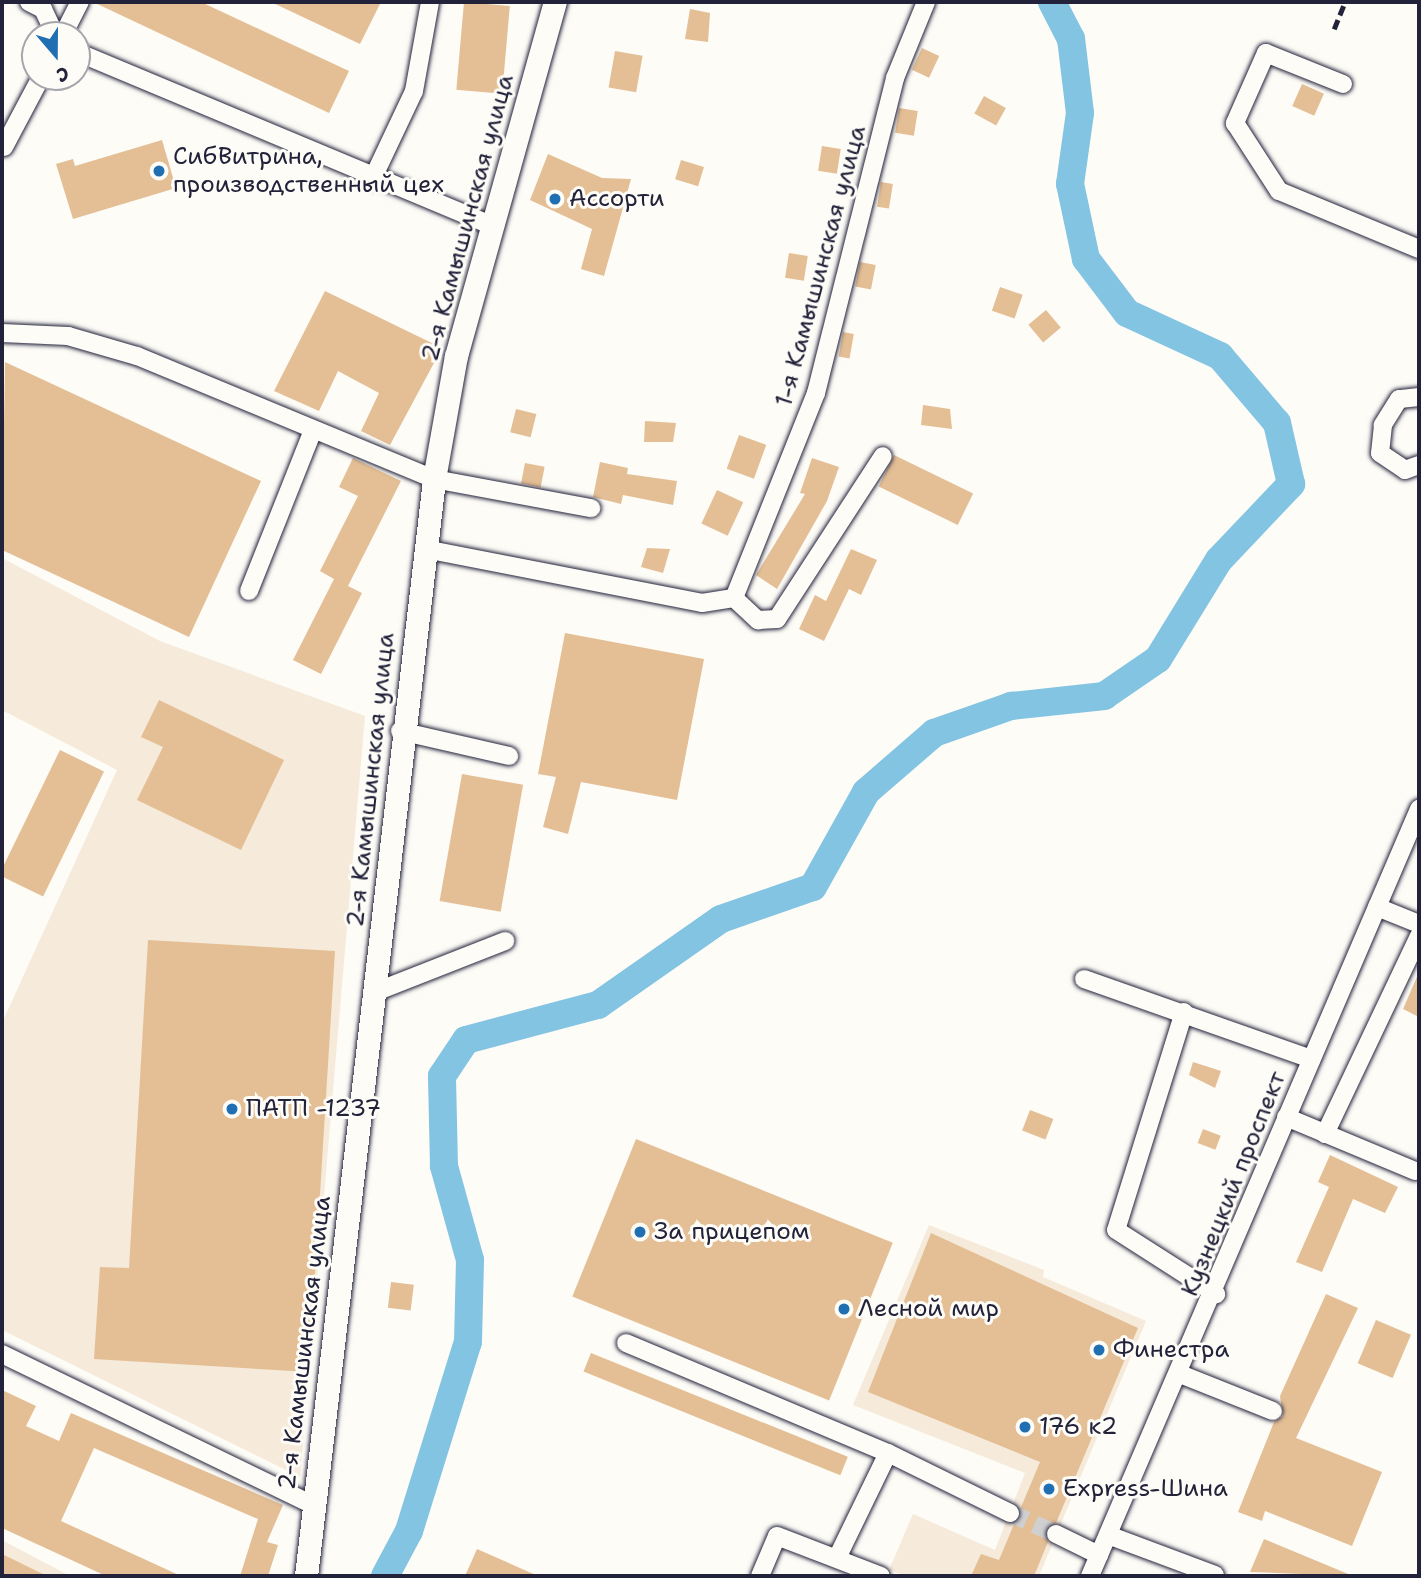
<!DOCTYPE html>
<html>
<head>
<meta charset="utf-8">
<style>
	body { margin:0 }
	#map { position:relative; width:1421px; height:1578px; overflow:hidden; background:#fdfcf7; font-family:"Shantell Sans",sans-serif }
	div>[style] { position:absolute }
	.built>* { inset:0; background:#f6eada }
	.river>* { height:28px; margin:-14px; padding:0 14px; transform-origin:14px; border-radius:14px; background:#82c4e2 }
	.building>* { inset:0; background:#e4bf95; transform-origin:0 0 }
	.minor-tunnel>* { height:18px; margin-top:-9px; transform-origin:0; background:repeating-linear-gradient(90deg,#d1d0d1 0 18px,transparent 0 27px) }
	.roads { filter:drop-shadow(0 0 2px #22223b) drop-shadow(0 0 2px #22223b) }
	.minor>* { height:18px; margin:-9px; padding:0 9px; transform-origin:9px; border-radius:9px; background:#fdfcf7 }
	.major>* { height:23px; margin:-11.5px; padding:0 11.5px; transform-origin:11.5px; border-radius:11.5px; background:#fdfcf7 }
	.rail>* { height:4.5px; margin-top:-2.25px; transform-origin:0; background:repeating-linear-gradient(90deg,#22223b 0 10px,transparent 0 15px) }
	.dots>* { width:19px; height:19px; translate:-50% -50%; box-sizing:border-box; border:4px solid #fdfcf7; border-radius:50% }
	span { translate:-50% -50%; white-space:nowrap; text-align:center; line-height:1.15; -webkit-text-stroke:6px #fdfcf7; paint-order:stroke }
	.poi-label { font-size:24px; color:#22223b }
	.left { translate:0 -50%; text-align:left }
	.street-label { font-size:24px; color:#22223b }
	.frame { position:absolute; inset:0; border:4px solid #22223b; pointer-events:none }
	.north { position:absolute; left:21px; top:21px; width:70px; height:70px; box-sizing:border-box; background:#fdfcf7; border:2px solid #a5a5ac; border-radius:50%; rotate:160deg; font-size:19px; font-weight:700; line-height:28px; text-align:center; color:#22223b }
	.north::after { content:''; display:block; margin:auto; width:24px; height:32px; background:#1f6fb2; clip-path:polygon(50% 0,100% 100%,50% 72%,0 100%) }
</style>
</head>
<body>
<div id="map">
	<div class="built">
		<div style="clip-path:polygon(2px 558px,160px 641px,365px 716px,300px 1477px,2px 1330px,2px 1023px,117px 770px,2px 710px)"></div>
		<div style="clip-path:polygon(929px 1225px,1044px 1270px,1043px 1277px,1146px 1321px,1039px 1576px,905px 1576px,889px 1570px,913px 1514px,995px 1550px,1025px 1473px,853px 1405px)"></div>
		<div style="clip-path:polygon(2px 1540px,70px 1576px,2px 1576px)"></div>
	</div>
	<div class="river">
		<div style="left:385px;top:1576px;width:51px;rotate:-61.9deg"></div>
		<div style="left:409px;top:1531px;width:198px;rotate:-72.7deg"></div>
		<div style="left:468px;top:1342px;width:82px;rotate:-88.6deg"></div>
		<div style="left:470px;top:1260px;width:98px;rotate:-105.5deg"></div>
		<div style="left:444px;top:1166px;width:90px;rotate:-91.3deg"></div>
		<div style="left:442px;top:1076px;width:43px;rotate:-56.3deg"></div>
		<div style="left:466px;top:1040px;width:137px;rotate:-14.9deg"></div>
		<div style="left:598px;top:1005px;width:150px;rotate:-35deg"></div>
		<div style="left:721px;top:919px;width:97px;rotate:-19.2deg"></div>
		<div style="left:813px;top:887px;width:109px;rotate:-60.8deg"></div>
		<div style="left:866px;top:792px;width:90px;rotate:-40.9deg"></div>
		<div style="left:934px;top:733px;width:82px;rotate:-19.3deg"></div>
		<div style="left:1011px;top:706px;width:94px;rotate:-6.1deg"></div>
		<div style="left:1104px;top:696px;width:65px;rotate:-34.4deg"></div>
		<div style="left:1158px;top:659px;width:116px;rotate:-58.4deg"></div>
		<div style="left:1219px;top:560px;width:105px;rotate:-46.5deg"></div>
		<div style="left:1291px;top:484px;width:63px;rotate:-102.9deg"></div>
		<div style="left:1277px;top:423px;width:88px;rotate:-130.4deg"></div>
		<div style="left:1220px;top:356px;width:102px;rotate:-155.2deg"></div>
		<div style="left:1127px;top:313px;width:68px;rotate:-127.2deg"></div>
		<div style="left:1086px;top:259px;width:77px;rotate:-102deg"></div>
		<div style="left:1070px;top:184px;width:72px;rotate:-82deg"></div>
		<div style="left:1080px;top:113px;width:75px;rotate:-96.9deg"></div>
		<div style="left:1071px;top:39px;width:42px;rotate:-117.2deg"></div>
	</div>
	<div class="building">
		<div style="clip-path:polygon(93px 2px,201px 2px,349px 71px,329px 113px)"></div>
		<div style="clip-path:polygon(271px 2px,381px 2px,360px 44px)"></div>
		<div style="left:464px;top:2px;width:46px;height:88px;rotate:5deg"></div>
		<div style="clip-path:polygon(690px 9px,710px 13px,708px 42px,685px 39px)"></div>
		<div style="left:922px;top:48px;width:19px;height:24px;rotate:25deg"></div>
		<div style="left:615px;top:51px;width:28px;height:37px;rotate:10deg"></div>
		<div style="left:1302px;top:84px;width:24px;height:24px;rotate:24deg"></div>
		<div style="left:984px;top:96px;width:25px;height:20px;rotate:29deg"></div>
		<div style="left:899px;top:108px;width:19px;height:25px;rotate:9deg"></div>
		<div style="clip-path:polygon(162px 140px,176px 188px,73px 219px,56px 164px,73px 159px,75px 166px)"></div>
		<div style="left:822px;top:146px;width:19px;height:25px;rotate:9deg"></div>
		<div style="clip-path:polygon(548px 154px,602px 178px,631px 179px,604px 276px,581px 269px,592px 229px,530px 200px)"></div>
		<div style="left:681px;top:160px;width:24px;height:20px;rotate:17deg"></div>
		<div style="left:881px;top:182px;width:12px;height:25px;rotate:9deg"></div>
		<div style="left:789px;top:253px;width:19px;height:25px;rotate:9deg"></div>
		<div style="left:860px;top:262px;width:16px;height:25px;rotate:11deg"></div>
		<div style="left:1000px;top:287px;width:24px;height:25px;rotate:19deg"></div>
		<div style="clip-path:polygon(325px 291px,442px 348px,390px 445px,361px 431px,379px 393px,338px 371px,319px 411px,274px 391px)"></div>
		<div style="left:1046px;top:310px;width:23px;height:23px;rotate:50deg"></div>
		<div style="left:843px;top:332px;width:11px;height:25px;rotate:10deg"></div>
		<div style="clip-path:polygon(5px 362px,261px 481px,189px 637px,2px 550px)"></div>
		<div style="clip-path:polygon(923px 405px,950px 409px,952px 429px,921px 425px)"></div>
		<div style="left:516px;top:409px;width:21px;height:24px;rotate:14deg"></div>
		<div style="clip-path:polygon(645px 421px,676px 423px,673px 442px,644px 442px)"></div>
		<div style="left:739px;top:435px;width:29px;height:36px;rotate:20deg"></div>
		<div style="left:894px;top:455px;width:88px;height:35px;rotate:26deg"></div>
		<div style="clip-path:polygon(353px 458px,401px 481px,348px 586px,362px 593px,321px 674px,293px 660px,334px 579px,320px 571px,358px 496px,339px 487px)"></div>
		<div style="clip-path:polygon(812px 458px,839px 467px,827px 501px,777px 589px,756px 575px,805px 494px,800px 493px)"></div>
		<div style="clip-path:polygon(600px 462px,628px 468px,627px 474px,677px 481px,673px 505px,623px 495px,621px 504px,593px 497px)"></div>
		<div style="left:525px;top:463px;width:20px;height:21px;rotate:11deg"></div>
		<div style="left:717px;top:490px;width:29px;height:37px;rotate:25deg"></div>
		<div style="clip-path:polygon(647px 548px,670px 549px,663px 573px,641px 567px)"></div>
		<div style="clip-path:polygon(851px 549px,877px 560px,861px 595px,849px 589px,824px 641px,799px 629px,815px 595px,826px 601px)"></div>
		<div style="clip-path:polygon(565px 633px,704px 659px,677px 800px,581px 782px,568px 834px,543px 827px,556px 777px,538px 774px)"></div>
		<div style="clip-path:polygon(159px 700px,284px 760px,241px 850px,137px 800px,163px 747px,141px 737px)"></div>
		<div style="left:60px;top:750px;width:49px;height:139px;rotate:26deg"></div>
		<div style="left:462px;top:774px;width:62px;height:129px;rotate:10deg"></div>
		<div style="clip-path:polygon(148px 940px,335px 951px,309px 1372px,94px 1359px,100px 1267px,129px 1268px)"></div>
		<div style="clip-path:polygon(1419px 972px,1419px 1017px,1403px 1009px)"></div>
		<div style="clip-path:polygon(1193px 1062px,1221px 1071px,1215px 1088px,1189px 1075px)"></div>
		<div style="left:1030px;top:1110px;width:25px;height:22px;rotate:21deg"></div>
		<div style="left:1203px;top:1129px;width:19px;height:15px;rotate:21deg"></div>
		<div style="left:636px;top:1139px;width:277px;height:170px;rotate:22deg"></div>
		<div style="clip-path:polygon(1330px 1155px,1398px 1187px,1385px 1213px,1353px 1199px,1322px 1272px,1296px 1262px,1329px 1187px,1318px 1182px)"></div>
		<div style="clip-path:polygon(931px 1233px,1138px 1328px,1056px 1523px,1046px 1530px,1048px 1542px,1034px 1576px,971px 1576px,981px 1554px,999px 1560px,1040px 1462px,868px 1392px)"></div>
		<div style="left:391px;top:1282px;width:23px;height:26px;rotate:7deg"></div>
		<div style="clip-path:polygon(1326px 1294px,1358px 1308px,1296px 1438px,1382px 1472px,1352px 1546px,1265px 1511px,1262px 1521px,1238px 1512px,1274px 1422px,1283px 1416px,1280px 1396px)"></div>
		<div style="left:1376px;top:1320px;width:38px;height:47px;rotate:23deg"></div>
		<div style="left:591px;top:1353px;width:277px;height:20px;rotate:22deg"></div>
		<div style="clip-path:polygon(2px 1390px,36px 1406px,26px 1426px,59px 1441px,71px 1413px,283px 1505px,267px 1542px,278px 1545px,268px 1576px,240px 1576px,258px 1519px,94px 1448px,61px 1521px,181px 1576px,106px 1576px,2px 1528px)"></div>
		<div style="clip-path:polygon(1264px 1539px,1353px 1576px,1250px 1572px)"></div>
		<div style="clip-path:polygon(477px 1549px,538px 1576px,465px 1576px)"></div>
		<div style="clip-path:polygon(2px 1554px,47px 1576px,2px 1576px)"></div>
	</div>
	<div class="minor-tunnel">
		<div style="left:1010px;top:1513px;width:51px;rotate:24.5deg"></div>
	</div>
	<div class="roads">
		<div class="minor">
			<div style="left:29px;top:2px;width:16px;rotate:27deg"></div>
			<div style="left:43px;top:9px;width:29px;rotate:65deg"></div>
			<div style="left:63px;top:35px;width:37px;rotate:-63deg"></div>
			<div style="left:77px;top:52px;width:450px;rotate:22.7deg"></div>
			<div style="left:1343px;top:84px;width:83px;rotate:-158.1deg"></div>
			<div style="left:1266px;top:53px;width:77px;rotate:113.9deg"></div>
			<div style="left:1235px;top:123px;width:81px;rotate:57.1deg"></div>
			<div style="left:1279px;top:191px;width:152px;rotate:22.5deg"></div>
			<div style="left:4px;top:147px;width:79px;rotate:-62.1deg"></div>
			<div style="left:372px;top:180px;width:98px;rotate:-64.7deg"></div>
			<div style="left:414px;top:91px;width:90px;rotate:-79.8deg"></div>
			<div style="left:2px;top:333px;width:66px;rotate:2.6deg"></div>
			<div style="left:68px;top:336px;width:72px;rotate:16.2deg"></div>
			<div style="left:137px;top:356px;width:321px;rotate:22.5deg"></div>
			<div style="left:434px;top:479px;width:160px;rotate:10.5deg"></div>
			<div style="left:1419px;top:397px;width:20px;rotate:174deg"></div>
			<div style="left:1399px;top:399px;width:31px;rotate:122deg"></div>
			<div style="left:1383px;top:425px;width:28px;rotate:96deg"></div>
			<div style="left:1380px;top:453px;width:30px;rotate:34deg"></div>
			<div style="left:1405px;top:470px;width:15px;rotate:-20deg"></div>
			<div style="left:425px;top:549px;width:282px;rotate:11deg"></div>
			<div style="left:702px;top:603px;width:32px;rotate:-9deg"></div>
			<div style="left:734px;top:598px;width:221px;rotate:-68.2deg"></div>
			<div style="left:816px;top:393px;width:325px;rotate:-75.9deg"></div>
			<div style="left:895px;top:78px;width:82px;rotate:-67.8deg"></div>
			<div style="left:249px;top:591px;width:173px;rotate:-68.3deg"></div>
			<div style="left:734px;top:598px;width:33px;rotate:43deg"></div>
			<div style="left:758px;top:620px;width:19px;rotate:-3deg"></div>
			<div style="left:777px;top:619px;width:194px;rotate:-57deg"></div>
			<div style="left:400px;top:731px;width:112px;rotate:12.9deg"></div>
			<div style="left:1377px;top:907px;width:45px;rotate:22deg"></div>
			<div style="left:1084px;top:979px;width:241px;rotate:19.4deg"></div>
			<div style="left:375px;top:992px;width:140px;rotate:-21.4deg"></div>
			<div style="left:1184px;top:1012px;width:228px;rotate:107.3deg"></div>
			<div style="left:1116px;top:1230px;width:119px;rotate:32.6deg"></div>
			<div style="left:1286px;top:1117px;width:140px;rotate:22.7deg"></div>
			<div style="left:1325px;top:1134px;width:219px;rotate:-64.6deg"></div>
			<div style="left:626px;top:1343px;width:284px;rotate:22.8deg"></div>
			<div style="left:888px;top:1453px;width:117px;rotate:115.9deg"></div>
			<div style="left:2px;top:1354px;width:343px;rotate:25.9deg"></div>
			<div style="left:1180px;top:1374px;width:100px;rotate:21.7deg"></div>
			<div style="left:888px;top:1453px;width:136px;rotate:26.2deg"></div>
			<div style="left:1056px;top:1534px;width:48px;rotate:26deg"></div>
			<div style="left:1108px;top:1535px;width:114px;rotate:20.5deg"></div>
			<div style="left:760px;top:1576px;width:43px;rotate:-67deg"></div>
			<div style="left:777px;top:1536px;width:111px;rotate:21deg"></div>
			<div style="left:1090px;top:1576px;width:835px;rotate:-66.78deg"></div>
		</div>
		<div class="major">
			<div style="left:306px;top:1576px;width:1104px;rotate:-83.34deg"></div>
			<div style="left:434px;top:479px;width:125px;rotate:-79.9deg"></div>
			<div style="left:456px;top:356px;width:368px;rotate:-74.4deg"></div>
		</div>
	</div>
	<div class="rail">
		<div style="left:1334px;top:29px;width:29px;rotate:-68deg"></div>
	</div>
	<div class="dots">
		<div style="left:159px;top:171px;background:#1f6fb2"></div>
		<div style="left:555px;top:199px;background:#1f6fb2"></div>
		<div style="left:232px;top:1109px;background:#1f6fb2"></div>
		<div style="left:640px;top:1232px;background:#1f6fb2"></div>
		<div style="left:844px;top:1309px;background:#1f6fb2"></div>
		<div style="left:1099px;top:1350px;background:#1f6fb2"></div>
		<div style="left:1025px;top:1427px;background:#1f6fb2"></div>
		<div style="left:1049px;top:1489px;background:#1f6fb2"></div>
	</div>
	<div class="poi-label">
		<span class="left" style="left:173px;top:171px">СибВитрина,<br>производственный цех</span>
		<span class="left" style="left:569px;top:199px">Ассорти</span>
		<span class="left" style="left:246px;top:1109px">ПАТП -1237</span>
		<span class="left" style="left:654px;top:1232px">За прицепом</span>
		<span class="left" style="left:858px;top:1309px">Лесной мир</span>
		<span class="left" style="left:1113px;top:1350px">Финестра</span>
		<span class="left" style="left:1039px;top:1427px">176 к2</span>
		<span class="left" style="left:1063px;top:1489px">Express-Шина</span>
	</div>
	<div class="street-label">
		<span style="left:468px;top:218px;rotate:-75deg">2-я Камышинская улица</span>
		<span style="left:821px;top:266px;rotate:-75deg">1-я Камышинская улица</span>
		<span style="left:371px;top:780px;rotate:-84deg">2-я Камышинская улица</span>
		<span style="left:1234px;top:1184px;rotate:-68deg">Кузнецкий проспект</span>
		<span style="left:305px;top:1343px;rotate:-83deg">2-я Камышинская улица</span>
	</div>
	<div class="frame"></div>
	<div class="north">С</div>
</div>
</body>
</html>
